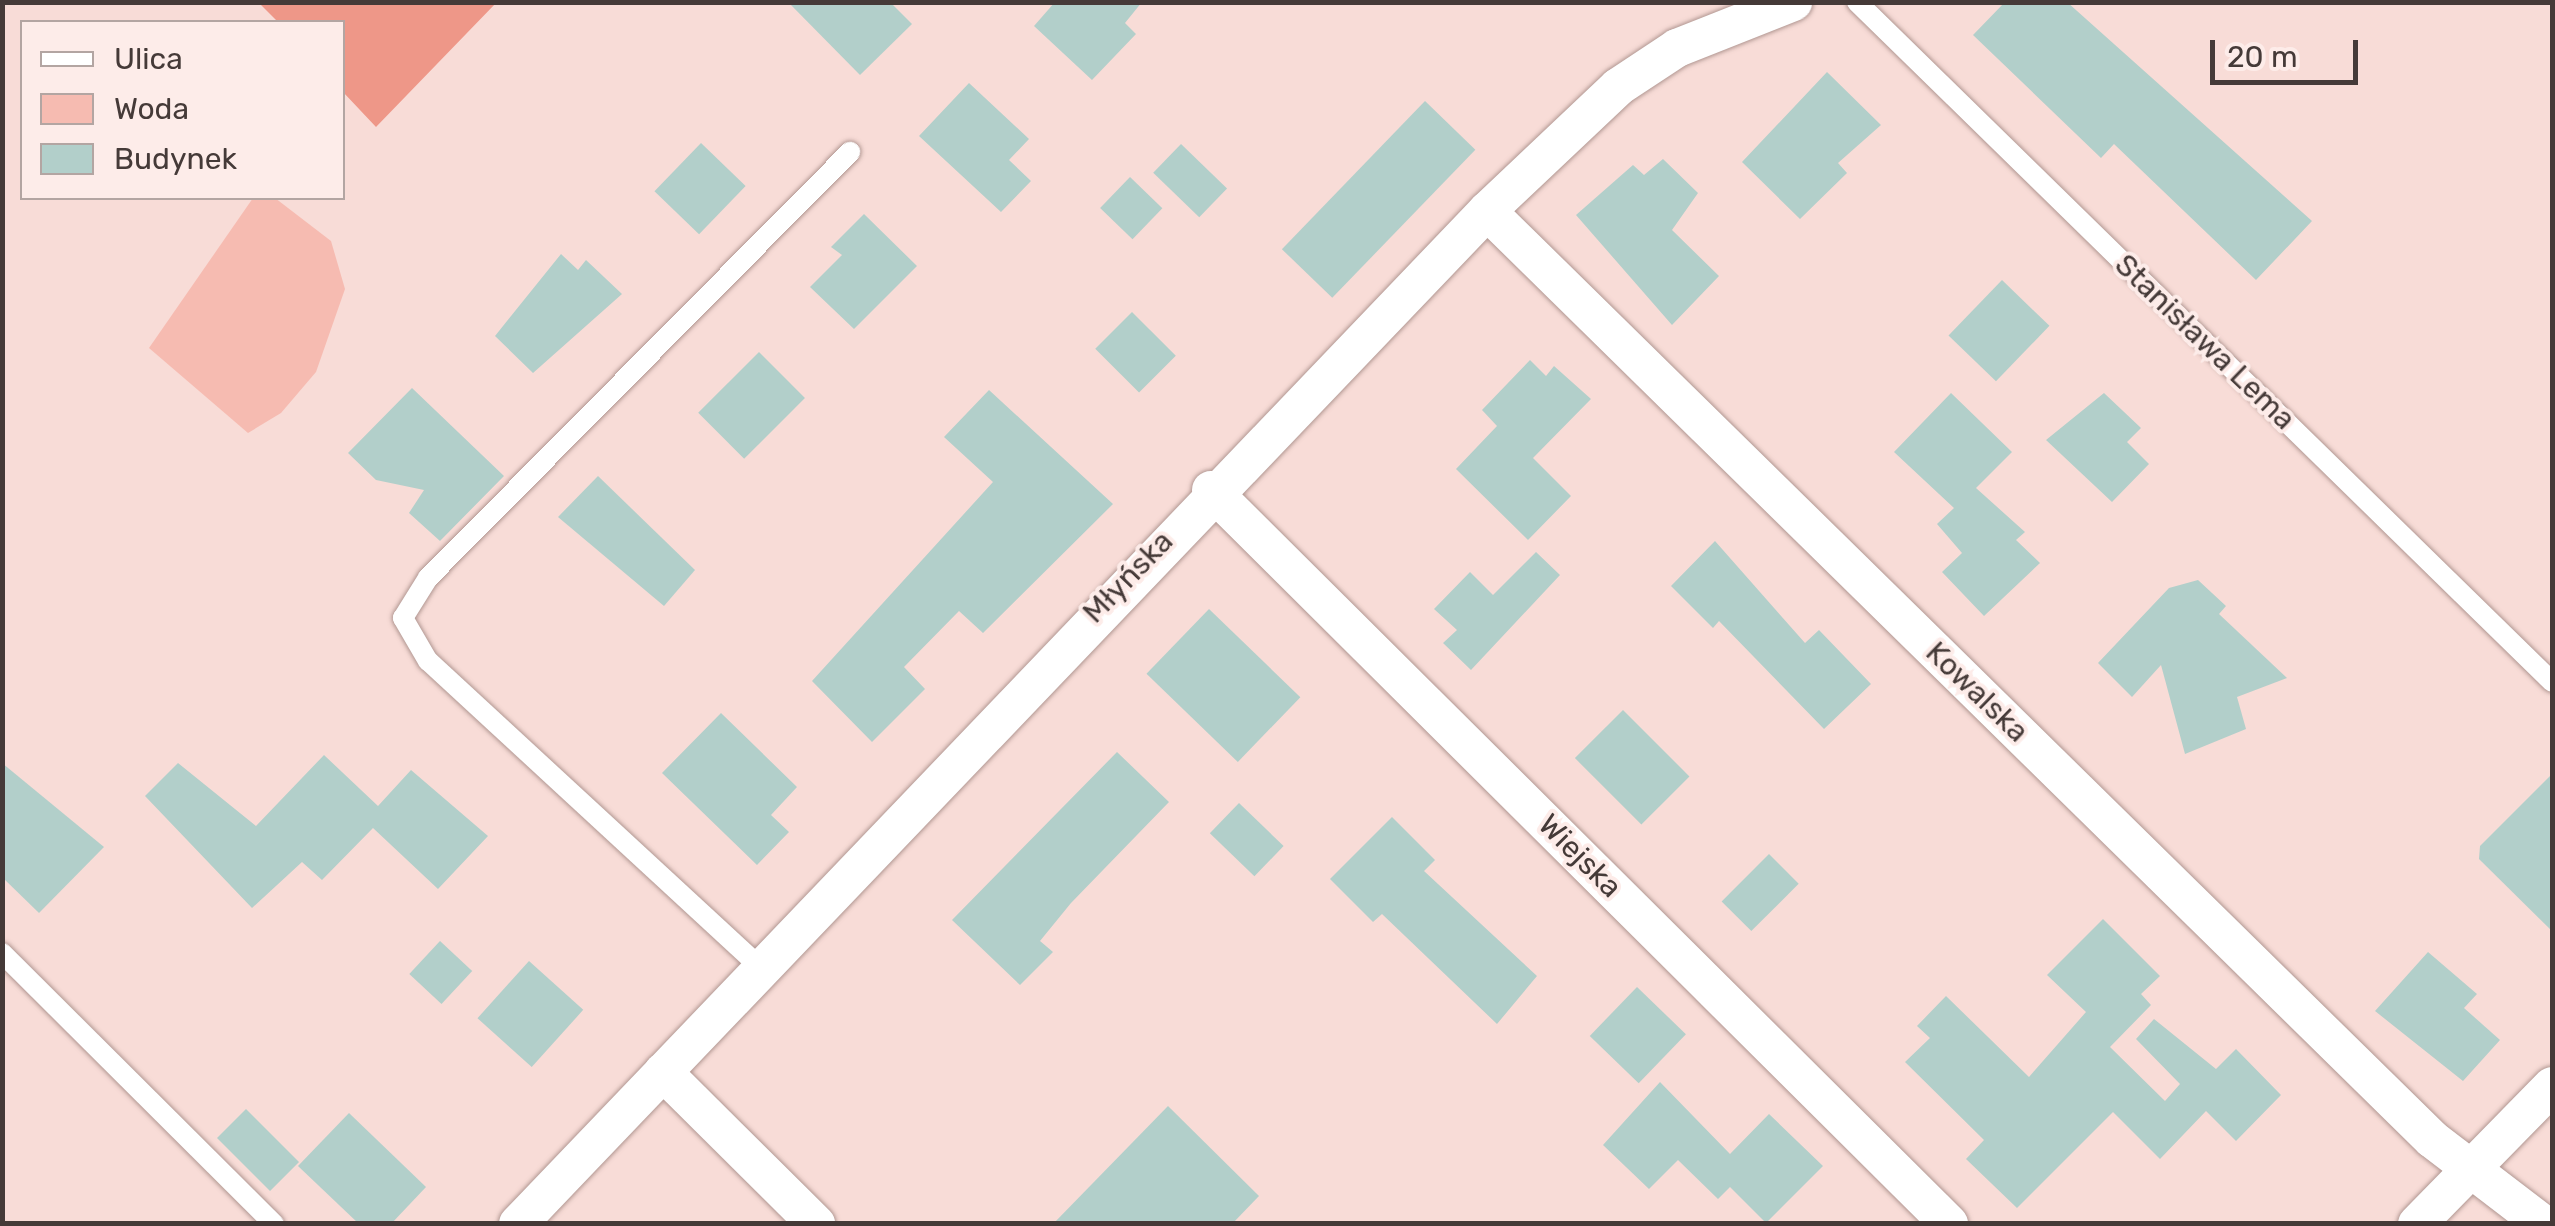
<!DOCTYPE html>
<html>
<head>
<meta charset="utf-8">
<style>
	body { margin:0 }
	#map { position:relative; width:2555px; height:1226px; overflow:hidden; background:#f8dcd7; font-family:Rubik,sans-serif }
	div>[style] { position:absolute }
	.green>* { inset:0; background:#ee9788 }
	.water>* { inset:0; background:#f6bbb1 }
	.building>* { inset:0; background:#b2cfca; transform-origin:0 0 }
	.roads { filter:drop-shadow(0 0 2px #b19792) drop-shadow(0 0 2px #b19792) }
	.service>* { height:20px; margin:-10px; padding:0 10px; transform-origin:10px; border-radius:10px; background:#fff }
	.minor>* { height:38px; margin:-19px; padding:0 19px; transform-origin:19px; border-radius:19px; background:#fff }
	span { translate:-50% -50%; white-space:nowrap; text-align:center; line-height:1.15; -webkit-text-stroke:8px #fdece9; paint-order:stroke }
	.street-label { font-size:30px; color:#453a38 }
	.frame { position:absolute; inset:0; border:5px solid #453a38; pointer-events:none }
	.legend { position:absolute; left:20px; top:20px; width:325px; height:180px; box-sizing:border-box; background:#fdece9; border:2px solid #b3a5a2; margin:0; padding:12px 18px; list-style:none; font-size:30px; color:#453a38 }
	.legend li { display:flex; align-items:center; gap:20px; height:50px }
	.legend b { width:50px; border:2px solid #b3a5a2 }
	.scale { position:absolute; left:2210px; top:40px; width:148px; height:45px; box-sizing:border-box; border:5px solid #453a38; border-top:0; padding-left:12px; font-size:30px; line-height:35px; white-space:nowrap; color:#453a38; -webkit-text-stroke:8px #fdece9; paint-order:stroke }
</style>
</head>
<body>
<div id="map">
	<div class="green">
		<div style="clip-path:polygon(259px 3px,496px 3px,376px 127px,343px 92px,342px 22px,278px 22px)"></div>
	</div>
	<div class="water">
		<div style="clip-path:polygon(253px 198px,275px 198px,331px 241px,345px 289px,316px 372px,281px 413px,248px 433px,149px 348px)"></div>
	</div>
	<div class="building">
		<div style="clip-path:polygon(788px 2px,890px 2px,912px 24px,860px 75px)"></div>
		<div style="clip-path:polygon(1055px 2px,1142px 2px,1125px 23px,1136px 34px,1092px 80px,1034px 26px)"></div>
		<div style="clip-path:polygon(2005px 2px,2067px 2px,2312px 221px,2256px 280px,2114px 144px,2101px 158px,1973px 35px)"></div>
		<div style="clip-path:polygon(1827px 72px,1881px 125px,1838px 163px,1847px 173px,1800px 219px,1742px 162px)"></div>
		<div style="clip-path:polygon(969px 83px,1029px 139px,1009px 160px,1031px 181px,1001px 212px,919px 136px)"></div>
		<div style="left:1425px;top:101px;width:70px;height:206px;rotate:44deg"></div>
		<div style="left:701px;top:143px;width:62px;height:67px;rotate:44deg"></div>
		<div style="left:1181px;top:144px;width:64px;height:40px;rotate:44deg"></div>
		<div style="clip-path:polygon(1663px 159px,1698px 193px,1672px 230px,1719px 276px,1672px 325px,1576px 215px,1633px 165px,1644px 175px)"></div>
		<div style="left:1130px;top:177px;width:45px;height:43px;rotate:44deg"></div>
		<div style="clip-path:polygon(864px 214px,917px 266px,854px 329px,810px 287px,842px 255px,831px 247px)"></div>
		<div style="clip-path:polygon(561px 254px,578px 270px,586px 260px,622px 294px,533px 373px,495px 336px)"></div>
		<div style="left:2002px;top:280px;width:66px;height:77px;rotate:44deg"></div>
		<div style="left:1132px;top:312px;width:62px;height:52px;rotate:45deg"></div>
		<div style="left:759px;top:352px;width:65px;height:86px;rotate:45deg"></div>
		<div style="clip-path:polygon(1530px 360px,1546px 376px,1554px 366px,1591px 399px,1533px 458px,1571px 496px,1528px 540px,1456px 469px,1497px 426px,1482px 410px)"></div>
		<div style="clip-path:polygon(412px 388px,504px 476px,440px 541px,409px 513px,424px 490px,376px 480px,348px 453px)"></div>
		<div style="clip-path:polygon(989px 390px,1113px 504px,983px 633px,959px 611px,904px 667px,925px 689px,872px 742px,812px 681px,993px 482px,944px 437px)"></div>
		<div style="clip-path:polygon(1951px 393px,2012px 452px,1976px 488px,2025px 532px,2016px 540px,2040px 563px,1984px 616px,1942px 572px,1962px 553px,1937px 524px,1954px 508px,1894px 452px)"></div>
		<div style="clip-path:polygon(2104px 393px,2141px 428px,2127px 442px,2149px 464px,2112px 502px,2046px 440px)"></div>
		<div style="clip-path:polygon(598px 476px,695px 570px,664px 606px,558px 517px)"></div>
		<div style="clip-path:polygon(1715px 541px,1805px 643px,1819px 630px,1871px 684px,1824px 729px,1719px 621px,1713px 628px,1671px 586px)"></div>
		<div style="clip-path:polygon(1536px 552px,1560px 575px,1471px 670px,1443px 643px,1457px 630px,1434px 609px,1470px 572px,1493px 595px)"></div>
		<div style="clip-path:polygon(2198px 580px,2226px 606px,2219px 614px,2287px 678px,2237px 697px,2246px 729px,2185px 754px,2161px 665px,2132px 697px,2098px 663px,2169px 588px)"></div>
		<div style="left:1209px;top:609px;width:127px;height:90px;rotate:44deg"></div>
		<div style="left:1623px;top:710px;width:94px;height:68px;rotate:45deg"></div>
		<div style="clip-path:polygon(721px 713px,797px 787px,771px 815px,789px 832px,757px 865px,662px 773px)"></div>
		<div style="clip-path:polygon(1117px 752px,1169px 802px,1071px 903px,1040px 941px,1053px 952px,1020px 985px,952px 920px)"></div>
		<div style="clip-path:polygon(324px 755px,378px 806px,411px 770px,488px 836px,438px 889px,373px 828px,322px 880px,302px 862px,252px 908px,145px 796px,178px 763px,256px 826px)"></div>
		<div style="clip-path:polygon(2px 763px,104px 847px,39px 913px,2px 877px)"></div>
		<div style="clip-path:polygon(2552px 774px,2552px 931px,2479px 859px,2480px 846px)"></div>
		<div style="left:1239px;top:803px;width:62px;height:42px;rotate:44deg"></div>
		<div style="clip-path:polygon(1392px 817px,1435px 860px,1424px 871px,1537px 976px,1497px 1024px,1382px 914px,1373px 922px,1330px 879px)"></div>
		<div style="left:1769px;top:854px;width:42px;height:67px;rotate:45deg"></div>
		<div style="clip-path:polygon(2103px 919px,2160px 976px,2141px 994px,2151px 1005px,2110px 1047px,2165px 1101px,2180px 1084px,2136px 1039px,2154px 1019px,2216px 1069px,2236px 1049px,2281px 1095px,2236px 1141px,2206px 1111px,2160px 1159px,2113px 1112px,2017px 1208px,1966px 1159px,1984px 1140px,1905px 1062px,1930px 1038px,1917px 1026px,1946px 996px,2029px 1077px,2086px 1012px,2047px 975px)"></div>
		<div style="left:440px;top:941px;width:44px;height:45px;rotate:43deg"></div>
		<div style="clip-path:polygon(2428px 952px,2477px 994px,2464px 1008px,2500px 1040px,2463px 1081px,2375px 1011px)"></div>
		<div style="left:529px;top:961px;width:73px;height:77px;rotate:42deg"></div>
		<div style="left:1637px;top:987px;width:68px;height:68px;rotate:44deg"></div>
		<div style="clip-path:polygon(1660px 1082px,1730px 1154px,1769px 1114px,1823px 1166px,1766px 1223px,1730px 1187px,1718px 1199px,1678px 1160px,1649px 1189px,1603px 1145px)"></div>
		<div style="clip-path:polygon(1168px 1106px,1259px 1196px,1232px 1224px,1053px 1224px)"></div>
		<div style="left:246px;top:1109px;width:75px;height:41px;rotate:45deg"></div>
		<div style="clip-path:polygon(349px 1113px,426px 1187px,391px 1224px,359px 1224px,298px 1166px)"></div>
	</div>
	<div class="roads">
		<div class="service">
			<div style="left:1857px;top:2px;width:972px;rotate:44.37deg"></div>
			<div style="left:2px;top:953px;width:384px;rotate:44.9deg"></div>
			<div style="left:759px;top:966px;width:450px;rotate:-137.3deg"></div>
			<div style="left:428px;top:661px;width:50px;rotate:-120.2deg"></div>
			<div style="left:403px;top:618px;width:47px;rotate:-58deg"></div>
			<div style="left:428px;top:578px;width:600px;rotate:-45.27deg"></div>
		</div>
		<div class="minor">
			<div style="left:1487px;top:211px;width:1324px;rotate:44.48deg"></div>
			<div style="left:2432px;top:1139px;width:140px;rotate:37.4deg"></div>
			<div style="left:1211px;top:490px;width:1041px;rotate:44.84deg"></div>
			<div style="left:663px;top:1072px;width:216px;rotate:44.8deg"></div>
			<div style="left:518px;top:1224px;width:1402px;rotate:-46.27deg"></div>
			<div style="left:1487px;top:211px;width:180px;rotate:-43.4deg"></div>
			<div style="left:1618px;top:87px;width:71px;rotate:-33.5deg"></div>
			<div style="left:1677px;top:48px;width:125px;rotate:-21.6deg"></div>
			<div style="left:2417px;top:1224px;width:193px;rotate:-45.6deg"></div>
		</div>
	</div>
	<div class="street-label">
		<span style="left:2205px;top:342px;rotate:44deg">Stanisława Lema</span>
		<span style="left:1128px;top:577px;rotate:-46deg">Młyńska</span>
		<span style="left:1977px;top:692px;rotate:44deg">Kowalska</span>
		<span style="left:1580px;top:856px;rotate:45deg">Wiejska</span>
	</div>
	<div class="frame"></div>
	<ul class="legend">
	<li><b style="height:12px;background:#fff"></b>Ulica</li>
	<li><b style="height:28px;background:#f6bbb1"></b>Woda</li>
	<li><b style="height:28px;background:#b2cfca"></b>Budynek</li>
	</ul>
	<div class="scale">20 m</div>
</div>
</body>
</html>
